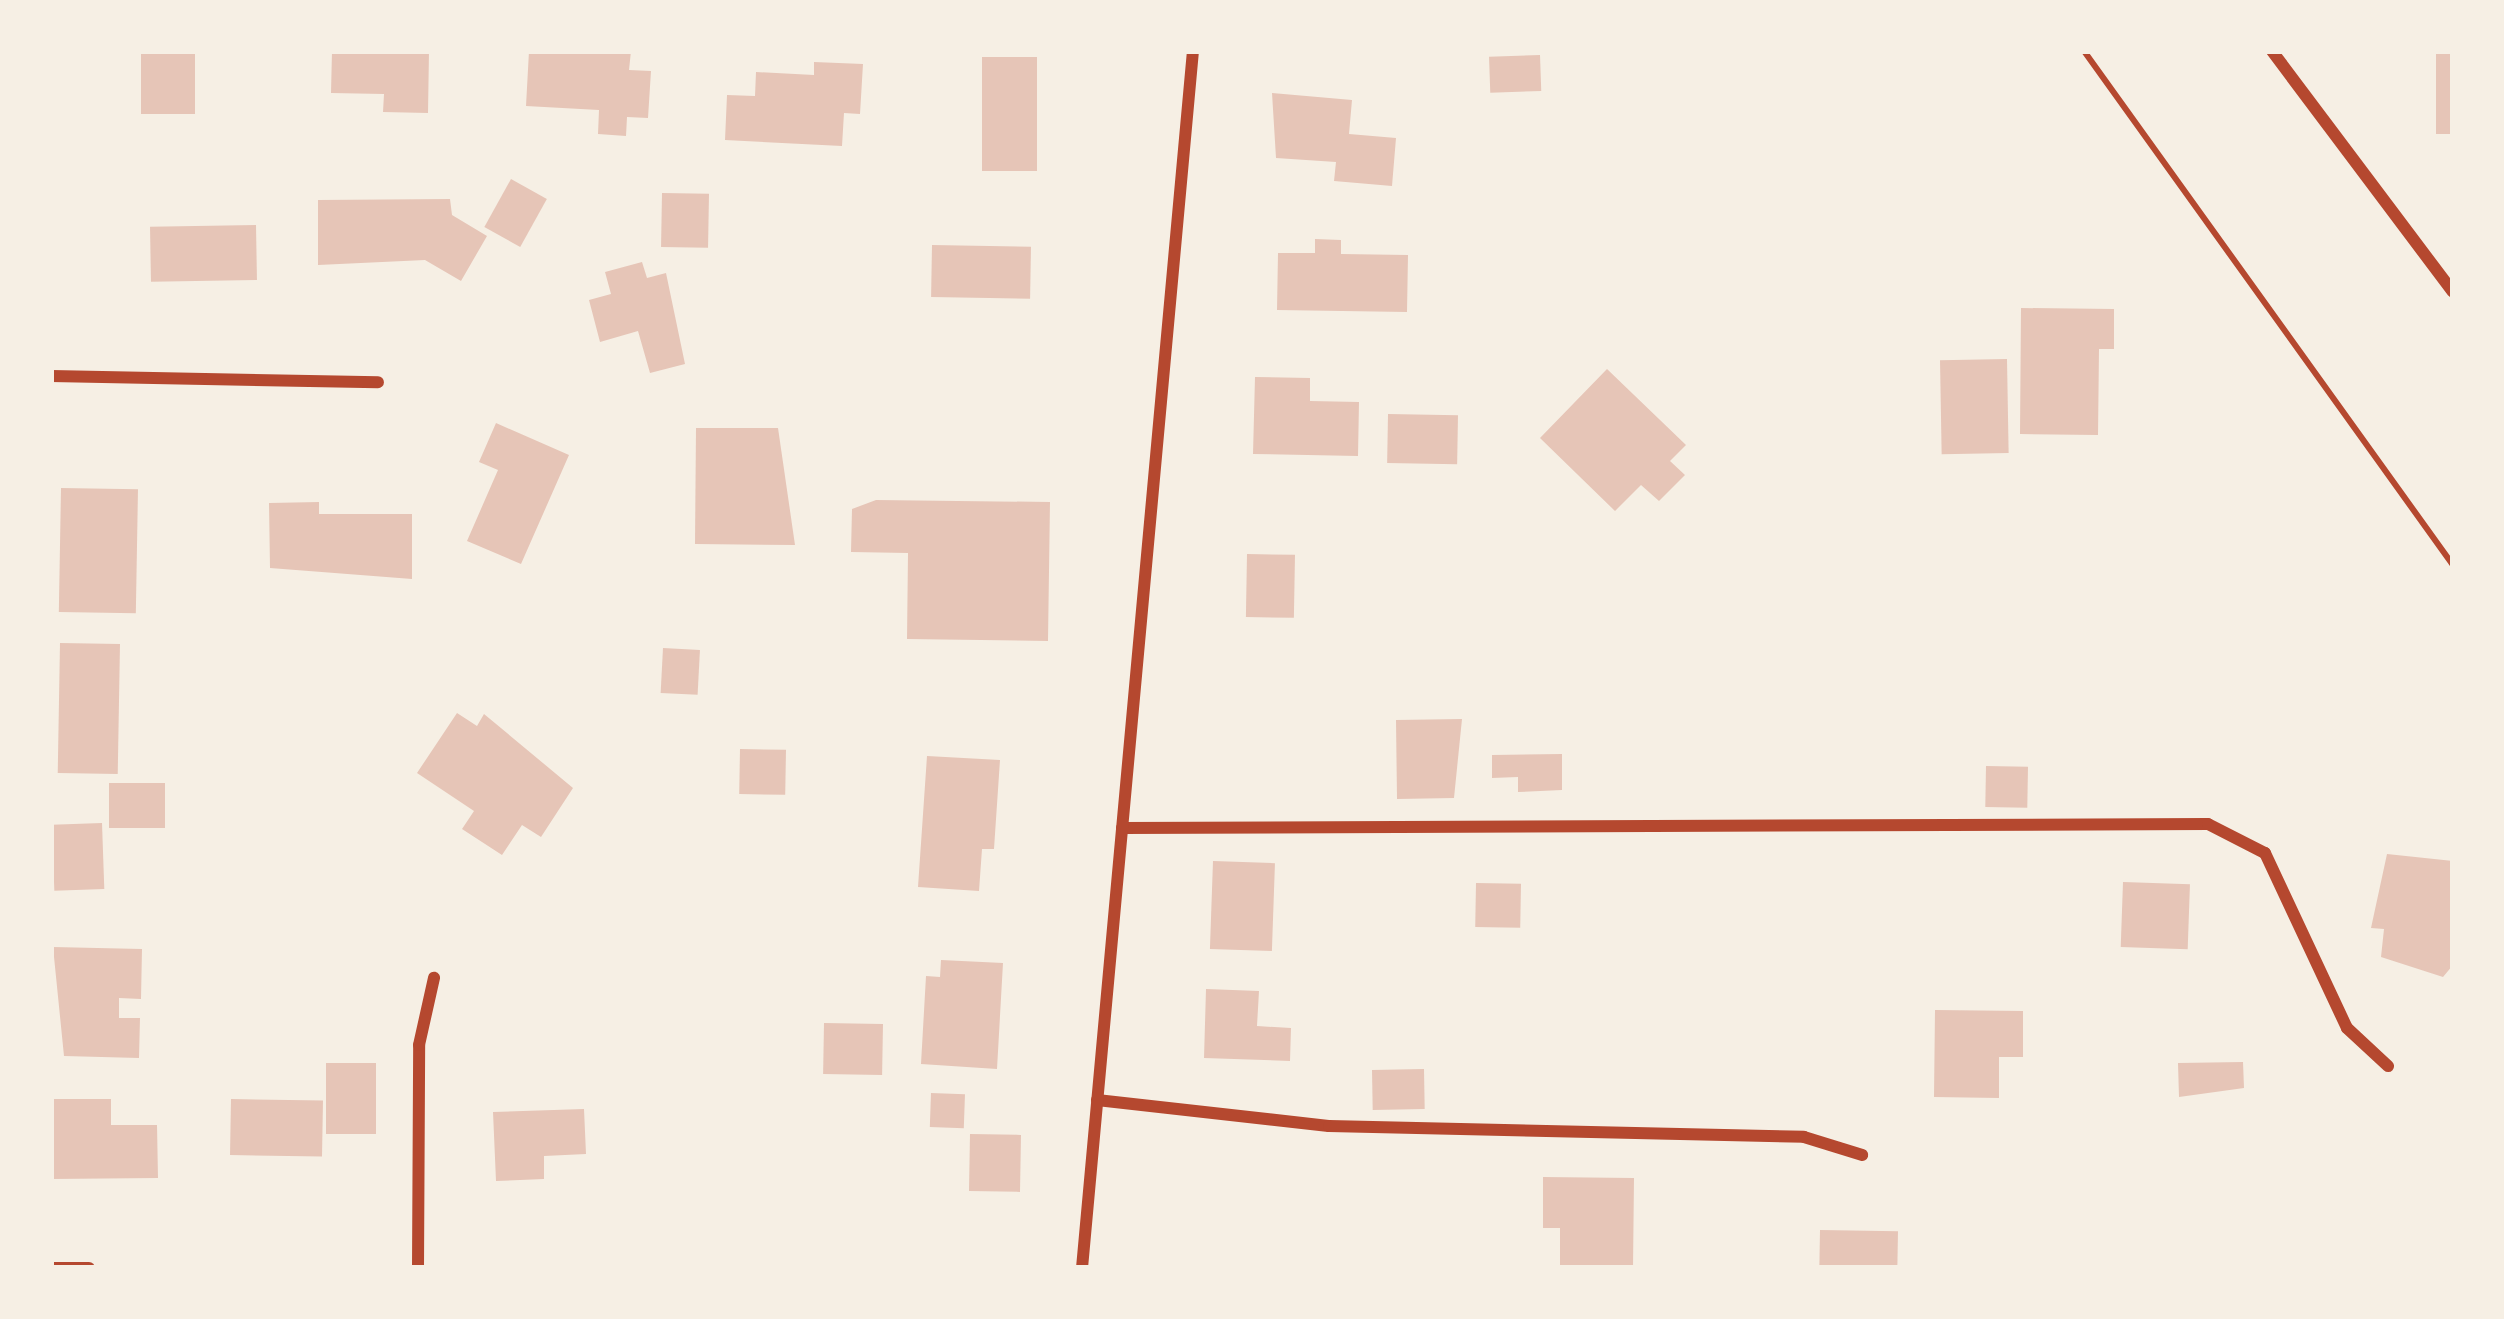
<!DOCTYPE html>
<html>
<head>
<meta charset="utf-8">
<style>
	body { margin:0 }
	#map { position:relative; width:2504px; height:1319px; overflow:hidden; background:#f6efe4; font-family:"Source Sans 3",sans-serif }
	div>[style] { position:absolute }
	.building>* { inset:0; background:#e6c5b7; transform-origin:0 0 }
	.path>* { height:6px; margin:-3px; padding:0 3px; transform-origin:3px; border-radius:3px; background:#b5482f }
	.minor>* { height:12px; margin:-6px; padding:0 6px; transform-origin:6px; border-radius:6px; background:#b5482f }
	span { translate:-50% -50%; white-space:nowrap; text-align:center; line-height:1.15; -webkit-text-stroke:10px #f6efe4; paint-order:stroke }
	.frame { position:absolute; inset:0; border:54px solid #f6efe4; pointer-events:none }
</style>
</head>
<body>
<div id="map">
	<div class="building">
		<div style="left:141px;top:51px;width:54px;height:63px"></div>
		<div style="clip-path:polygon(332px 51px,429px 51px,428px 113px,383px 112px,384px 94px,331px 93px)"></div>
		<div style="clip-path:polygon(529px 51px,631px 51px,629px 70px,651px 71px,648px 118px,627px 117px,626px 136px,598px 134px,599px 110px,526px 106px)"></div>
		<div style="left:2436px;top:53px;width:17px;height:81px"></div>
		<div style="left:1540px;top:55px;width:36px;height:51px;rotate:88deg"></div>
		<div style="left:982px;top:57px;width:55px;height:114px"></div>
		<div style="clip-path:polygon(814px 62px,863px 64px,860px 114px,844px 113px,842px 146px,725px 140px,727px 95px,755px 96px,756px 72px,814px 75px)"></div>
		<div style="clip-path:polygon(1272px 93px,1352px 100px,1349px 134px,1396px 138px,1392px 186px,1334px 181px,1336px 162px,1276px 158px)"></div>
		<div style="left:511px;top:179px;width:41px;height:55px;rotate:29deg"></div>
		<div style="left:662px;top:193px;width:47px;height:54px;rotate:1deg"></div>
		<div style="clip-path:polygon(450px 199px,452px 215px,487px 236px,461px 281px,425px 260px,318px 265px,318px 200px)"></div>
		<div style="left:256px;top:225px;width:55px;height:106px;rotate:89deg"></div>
		<div style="clip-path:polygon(1315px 239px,1341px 240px,1341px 254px,1408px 255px,1407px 312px,1277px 310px,1278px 253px,1315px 253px)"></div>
		<div style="left:932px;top:245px;width:99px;height:52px;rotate:1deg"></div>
		<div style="clip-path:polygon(642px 262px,647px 278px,666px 273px,685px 364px,650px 373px,638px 331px,600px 342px,589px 300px,611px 294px,605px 272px)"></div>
		<div style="clip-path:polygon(2021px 308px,2114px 309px,2114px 349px,2099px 349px,2098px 435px,2020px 434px)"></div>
		<div style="left:2007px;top:359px;width:94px;height:67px;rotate:89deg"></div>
		<div style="clip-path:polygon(1607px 369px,1686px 445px,1670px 461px,1685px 475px,1659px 501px,1641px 485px,1615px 511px,1540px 438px)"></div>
		<div style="clip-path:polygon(1255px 377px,1310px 378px,1310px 401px,1359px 402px,1358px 456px,1253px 454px)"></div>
		<div style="left:1388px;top:414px;width:70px;height:49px;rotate:1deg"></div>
		<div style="clip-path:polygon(496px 423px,569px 455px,521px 564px,467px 541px,498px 470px,479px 462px)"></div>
		<div style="clip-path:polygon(696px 428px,778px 428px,795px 545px,695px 544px)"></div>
		<div style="left:61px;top:488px;width:77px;height:124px;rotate:1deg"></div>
		<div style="clip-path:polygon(876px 500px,1050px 502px,1048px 641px,907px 639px,908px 553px,851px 552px,852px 509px)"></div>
		<div style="clip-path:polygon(319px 502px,319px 514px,412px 514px,412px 579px,270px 568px,269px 503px)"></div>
		<div style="left:1247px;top:554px;width:48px;height:63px;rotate:1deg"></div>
		<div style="left:60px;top:643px;width:60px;height:130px;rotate:1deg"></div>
		<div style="left:663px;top:648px;width:37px;height:45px;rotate:3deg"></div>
		<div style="clip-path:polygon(457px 713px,477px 726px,484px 714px,573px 788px,541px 837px,522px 825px,502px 855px,462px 829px,474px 811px,417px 773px)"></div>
		<div style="clip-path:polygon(1462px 719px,1454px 798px,1397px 799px,1396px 720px)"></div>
		<div style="left:740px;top:749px;width:46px;height:45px;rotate:1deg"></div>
		<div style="clip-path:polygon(1562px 754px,1562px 790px,1518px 792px,1518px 777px,1492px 778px,1492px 755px)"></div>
		<div style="clip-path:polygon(927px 756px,1000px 760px,994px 849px,982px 849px,979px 891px,918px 887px)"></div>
		<div style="left:1986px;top:766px;width:42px;height:41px;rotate:1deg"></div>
		<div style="left:109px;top:783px;width:56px;height:45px"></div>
		<div style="left:102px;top:823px;width:66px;height:50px;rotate:88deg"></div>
		<div style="clip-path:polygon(2387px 854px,2453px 861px,2453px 965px,2443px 977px,2381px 957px,2384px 929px,2371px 928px)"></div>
		<div style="left:1213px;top:861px;width:62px;height:88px;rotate:2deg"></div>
		<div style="left:2123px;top:882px;width:67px;height:65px;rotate:2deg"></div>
		<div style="left:1476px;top:883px;width:45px;height:44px;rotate:1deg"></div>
		<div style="clip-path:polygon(53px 947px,142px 949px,141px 999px,119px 998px,119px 1018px,140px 1018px,139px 1058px,64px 1056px)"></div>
		<div style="clip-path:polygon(941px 960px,1003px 963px,997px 1069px,921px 1064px,926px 976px,940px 977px)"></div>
		<div style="clip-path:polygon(1206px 989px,1259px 991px,1257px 1026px,1291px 1028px,1290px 1061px,1204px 1058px)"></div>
		<div style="clip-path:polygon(1935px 1010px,2023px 1011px,2023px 1057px,1999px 1057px,1999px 1098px,1934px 1097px)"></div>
		<div style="left:824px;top:1023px;width:59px;height:51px;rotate:1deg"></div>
		<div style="clip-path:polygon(2243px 1062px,2244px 1088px,2179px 1097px,2178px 1063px)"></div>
		<div style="left:326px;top:1063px;width:50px;height:71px"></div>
		<div style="left:1424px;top:1069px;width:40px;height:52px;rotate:89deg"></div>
		<div style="left:931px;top:1093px;width:34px;height:34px;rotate:2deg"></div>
		<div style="clip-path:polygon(51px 1099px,111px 1099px,111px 1125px,157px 1125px,158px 1178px,51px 1179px)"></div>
		<div style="left:231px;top:1099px;width:92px;height:56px;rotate:1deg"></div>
		<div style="clip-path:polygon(584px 1109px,586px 1154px,544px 1156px,544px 1179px,496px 1181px,493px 1112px)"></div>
		<div style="left:970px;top:1134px;width:51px;height:57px;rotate:1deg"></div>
		<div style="clip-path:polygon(1543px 1177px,1634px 1178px,1633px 1268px,1560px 1268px,1560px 1228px,1543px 1228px)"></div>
		<div style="left:1820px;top:1230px;width:78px;height:38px;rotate:1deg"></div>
	</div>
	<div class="path">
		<div style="left:2084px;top:51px;width:633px;rotate:54.33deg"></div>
	</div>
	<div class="minor">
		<div style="left:2272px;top:51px;width:301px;rotate:53.1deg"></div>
		<div style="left:51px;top:376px;width:327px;rotate:1.1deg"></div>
		<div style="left:1122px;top:828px;width:1086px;rotate:-0.21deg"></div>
		<div style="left:2208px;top:824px;width:64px;rotate:27deg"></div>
		<div style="left:2265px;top:853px;width:193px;rotate:64.9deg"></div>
		<div style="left:2347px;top:1028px;width:56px;rotate:42.8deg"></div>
		<div style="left:1097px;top:1100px;width:233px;rotate:6.4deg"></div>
		<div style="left:1329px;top:1126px;width:475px;rotate:1.3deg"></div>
		<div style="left:1804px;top:1137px;width:61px;rotate:17.2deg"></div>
		<div style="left:51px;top:1268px;width:38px"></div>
		<div style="left:418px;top:1268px;width:223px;rotate:-89.7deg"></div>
		<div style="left:419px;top:1045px;width:69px;rotate:-77.4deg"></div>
		<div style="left:1082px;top:1268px;width:1222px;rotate:-84.79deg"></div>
	</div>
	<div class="frame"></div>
</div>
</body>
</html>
